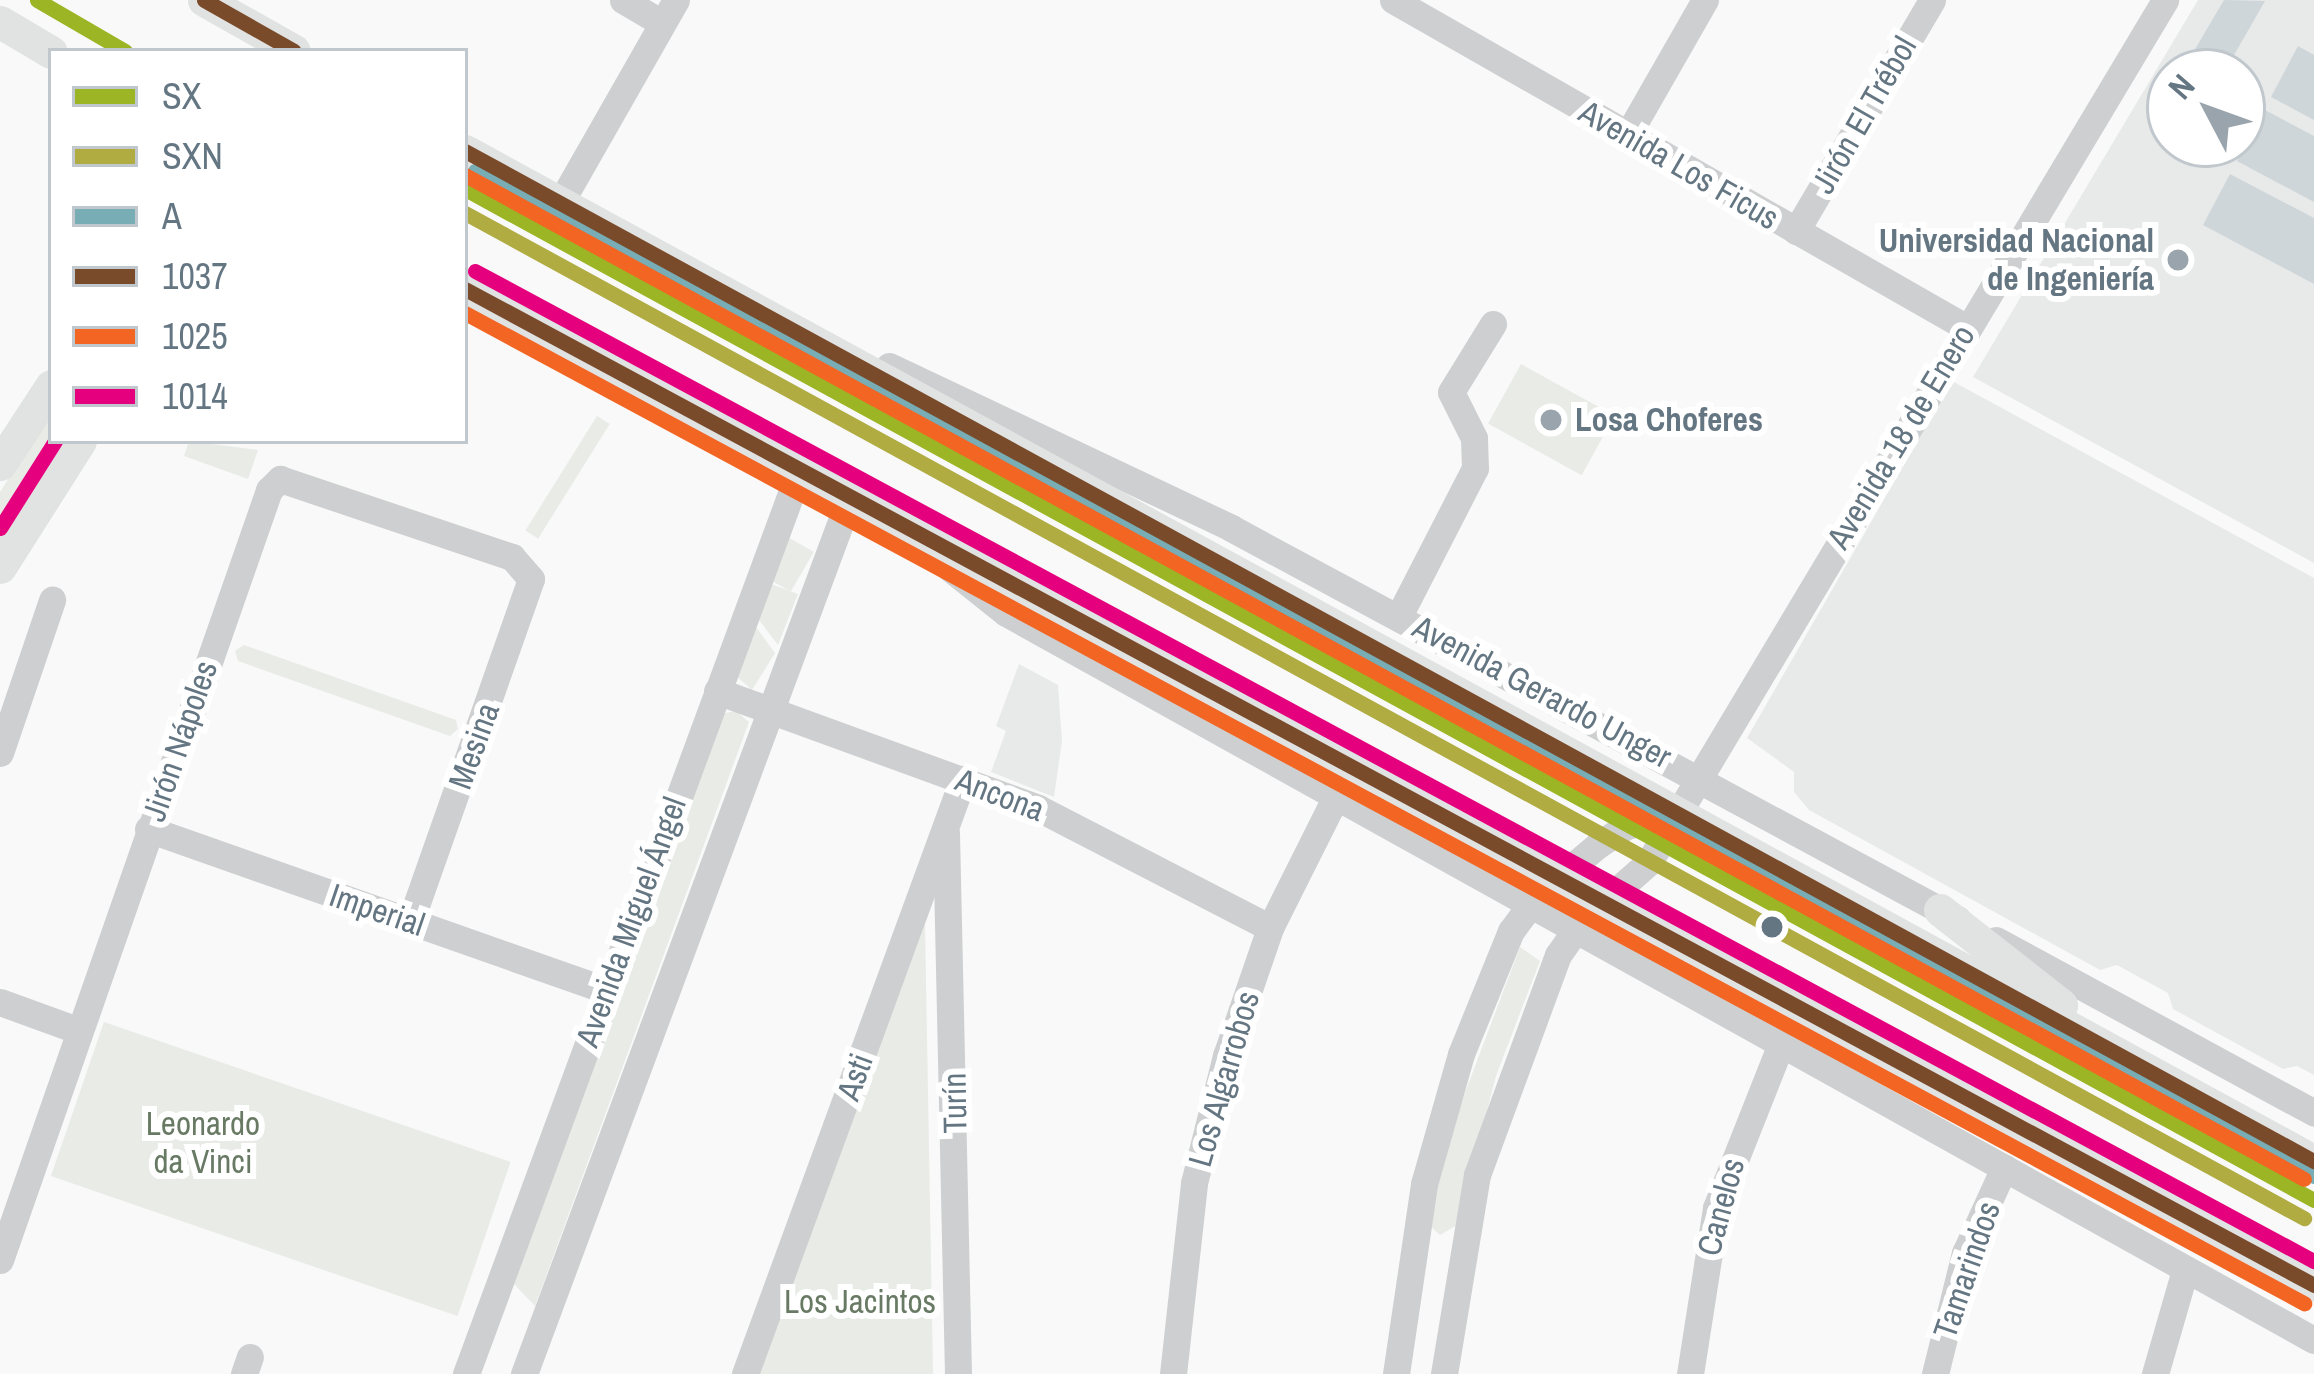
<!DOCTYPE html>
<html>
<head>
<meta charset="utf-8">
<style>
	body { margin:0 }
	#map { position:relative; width:2314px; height:1374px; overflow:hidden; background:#f9f9f9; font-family:"Archivo Narrow",sans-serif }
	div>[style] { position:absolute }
	.built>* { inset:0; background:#e8e9e9 }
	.green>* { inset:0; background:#e8ebe6; transform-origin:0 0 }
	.water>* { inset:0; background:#ced6d9 }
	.minor>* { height:27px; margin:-13.5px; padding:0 13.5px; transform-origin:13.5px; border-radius:13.5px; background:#cecfd0 }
	.major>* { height:33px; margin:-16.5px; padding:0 16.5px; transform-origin:16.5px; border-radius:16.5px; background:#e1e2e2 }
	.bus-1>* { height:15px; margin:-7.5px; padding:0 7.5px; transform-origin:7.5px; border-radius:7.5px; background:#9cb524 }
	.bus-2>* { height:15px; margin:-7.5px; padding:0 7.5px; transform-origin:7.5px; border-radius:7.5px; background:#b0ac42 }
	.bus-3>* { height:15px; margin:-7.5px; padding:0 7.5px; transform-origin:7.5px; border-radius:7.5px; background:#79adb5 }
	.bus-4>* { height:15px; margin:-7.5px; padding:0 7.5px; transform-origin:7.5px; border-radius:7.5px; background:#7a4b2a }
	.bus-5>* { height:15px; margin:-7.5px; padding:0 7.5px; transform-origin:7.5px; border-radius:7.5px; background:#f26522 }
	.bus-6>* { height:15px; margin:-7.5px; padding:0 7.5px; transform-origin:7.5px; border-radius:7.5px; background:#e5007d }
	.dots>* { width:33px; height:33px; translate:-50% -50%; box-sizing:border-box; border:6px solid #fff; border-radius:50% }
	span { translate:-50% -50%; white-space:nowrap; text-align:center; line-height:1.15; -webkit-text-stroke:12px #fff; paint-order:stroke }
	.street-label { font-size:33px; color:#657683 }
	.poi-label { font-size:33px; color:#657683; font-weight:700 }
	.right { translate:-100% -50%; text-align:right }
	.left { translate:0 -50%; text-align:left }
	.park-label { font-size:33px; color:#687a64 }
	.legend { position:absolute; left:48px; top:48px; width:420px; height:396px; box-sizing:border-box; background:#fff; border:3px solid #c1c8cd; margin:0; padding:15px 21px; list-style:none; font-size:36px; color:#657683 }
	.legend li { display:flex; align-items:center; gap:24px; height:60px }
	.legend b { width:60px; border:3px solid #c1c8cd }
	.north { position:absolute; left:2146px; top:48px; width:120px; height:120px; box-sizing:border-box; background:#fff; border:3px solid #c1c8cd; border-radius:50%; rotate:311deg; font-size:33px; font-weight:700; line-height:48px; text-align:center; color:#657683 }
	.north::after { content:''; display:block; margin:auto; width:42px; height:54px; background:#99a4ac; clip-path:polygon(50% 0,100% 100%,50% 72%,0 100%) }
</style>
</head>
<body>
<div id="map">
	<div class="built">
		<div style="clip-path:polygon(evenodd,2198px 0,2314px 0,2314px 563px,1973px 377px,2198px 0,2170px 72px,2242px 72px,2242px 144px,2170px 144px,2170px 72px)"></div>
		<div style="clip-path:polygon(1952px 381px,2314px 578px,2314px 1075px,2297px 1066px,2283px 1069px,2173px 1009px,2168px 993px,2117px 965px,2100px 970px,1809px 810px,1794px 792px,1794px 772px,1747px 738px)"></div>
		<div style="clip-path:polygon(1019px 664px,1058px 685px,1062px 741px,1054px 797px,991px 772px,1006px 731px,996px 726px)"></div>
	</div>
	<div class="green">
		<div style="left:1521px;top:364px;width:107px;height:68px;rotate:29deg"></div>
		<div style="clip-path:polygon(51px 413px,51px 441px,68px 441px,0 546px,0 492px)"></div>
		<div style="left:597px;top:416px;width:15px;height:135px;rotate:32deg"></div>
		<div style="clip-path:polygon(189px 441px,258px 450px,248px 479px,184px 456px)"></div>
		<div style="left:786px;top:536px;width:32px;height:46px;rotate:30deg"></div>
		<div style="clip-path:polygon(768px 583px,798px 594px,778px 645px,756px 616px)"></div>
		<div style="clip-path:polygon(753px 623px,775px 653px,752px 690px,735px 675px)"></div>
		<div style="clip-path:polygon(244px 645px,456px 720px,458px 729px,450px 736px,238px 661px,235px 651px)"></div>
		<div style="clip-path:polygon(736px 711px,749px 722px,535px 1306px,511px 1281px,720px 714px)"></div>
		<div style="clip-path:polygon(925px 924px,933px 1374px,755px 1374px,771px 1335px)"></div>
		<div style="clip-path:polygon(1520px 947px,1540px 961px,1496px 1076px,1457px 1225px,1440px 1235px,1428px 1224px,1446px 1143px)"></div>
		<div style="left:104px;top:1022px;width:430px;height:163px;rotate:19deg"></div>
	</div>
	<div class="water">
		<div style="clip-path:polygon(2224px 0,2265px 1px,2226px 69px,2194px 51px)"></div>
		<div style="clip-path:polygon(2298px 46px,2314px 55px,2314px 120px,2271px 97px)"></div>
		<div style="clip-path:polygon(2265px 110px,2314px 136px,2314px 202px,2237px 161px)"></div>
		<div style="clip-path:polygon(2230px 174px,2314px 218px,2314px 284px,2203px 225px)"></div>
	</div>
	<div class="minor">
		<div style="left:623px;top:0;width:45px;rotate:30.5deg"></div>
		<div style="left:1393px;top:0;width:661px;rotate:29.74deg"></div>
		<div style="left:1627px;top:136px;width:157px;rotate:-60.2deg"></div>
		<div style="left:559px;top:205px;width:236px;rotate:-60.3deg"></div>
		<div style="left:1796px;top:231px;width:268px;rotate:-59.5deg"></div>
		<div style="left:889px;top:366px;width:378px;rotate:25.3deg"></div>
		<div style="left:1231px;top:528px;width:825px;rotate:28.31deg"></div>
		<div style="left:927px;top:550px;width:101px;rotate:38.6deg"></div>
		<div style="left:1006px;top:613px;width:1496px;rotate:29.07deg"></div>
		<div style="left:1399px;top:616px;width:166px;rotate:-62.8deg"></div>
		<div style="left:1475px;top:468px;width:30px;rotate:-92deg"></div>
		<div style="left:1474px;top:438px;width:51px;rotate:-116.6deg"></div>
		<div style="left:1451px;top:392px;width:80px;rotate:-58.3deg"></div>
		<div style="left:717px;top:691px;width:342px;rotate:20deg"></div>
		<div style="left:1038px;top:808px;width:261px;rotate:27.3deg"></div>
		<div style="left:0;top:753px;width:162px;rotate:-71.2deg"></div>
		<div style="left:148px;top:829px;width:485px;rotate:19.4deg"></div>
		<div style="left:946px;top:833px;width:541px;rotate:88.73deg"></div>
		<div style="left:1996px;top:940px;width:362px;rotate:28.5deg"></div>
		<div style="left:0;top:1002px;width:82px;rotate:20deg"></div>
		<div style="left:0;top:1260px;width:816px;rotate:-70.74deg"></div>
		<div style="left:269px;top:490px;width:16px;rotate:-45deg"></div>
		<div style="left:280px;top:479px;width:245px;rotate:18.6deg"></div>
		<div style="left:512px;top:557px;width:29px;rotate:49deg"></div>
		<div style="left:531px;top:579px;width:364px;rotate:109.4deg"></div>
		<div style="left:244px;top:1374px;width:18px;rotate:-71deg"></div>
		<div style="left:466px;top:1374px;width:962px;rotate:-69.74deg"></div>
		<div style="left:524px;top:1374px;width:936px;rotate:-69.61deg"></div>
		<div style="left:745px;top:1374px;width:634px;rotate:-69.88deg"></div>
		<div style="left:1173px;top:1374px;width:192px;rotate:-83.7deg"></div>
		<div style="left:1194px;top:1183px;width:131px;rotate:-75.9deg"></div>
		<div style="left:1226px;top:1056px;width:135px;rotate:-71deg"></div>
		<div style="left:1270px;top:928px;width:143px;rotate:-63.4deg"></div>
		<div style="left:1396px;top:1374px;width:192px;rotate:-81.6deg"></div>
		<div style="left:1424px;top:1184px;width:135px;rotate:-74.1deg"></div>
		<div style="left:1461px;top:1054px;width:133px;rotate:-67.9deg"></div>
		<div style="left:1511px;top:931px;width:44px;rotate:-53.4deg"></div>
		<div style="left:1537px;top:896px;width:80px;rotate:-39.9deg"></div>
		<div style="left:1598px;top:845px;width:34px;rotate:-34deg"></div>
		<div style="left:1626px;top:826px;width:51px;rotate:-13.5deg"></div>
		<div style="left:1444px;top:1374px;width:202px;rotate:-80.6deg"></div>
		<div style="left:1477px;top:1175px;width:234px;rotate:-69.8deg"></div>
		<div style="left:1558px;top:955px;width:40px;rotate:-55.1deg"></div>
		<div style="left:1581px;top:922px;width:91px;rotate:-41.4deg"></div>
		<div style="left:1649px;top:862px;width:1005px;rotate:-59.09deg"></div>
		<div style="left:1690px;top:1374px;width:168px;rotate:-81.1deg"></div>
		<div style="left:1716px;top:1208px;width:174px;rotate:-68.4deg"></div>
		<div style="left:1935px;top:1374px;width:125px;rotate:-76.1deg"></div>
		<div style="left:1965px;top:1253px;width:94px;rotate:-65.4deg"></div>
		<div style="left:2155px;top:1374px;width:108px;rotate:-73.9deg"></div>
	</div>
	<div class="major">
		<div style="left:204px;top:0;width:103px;rotate:29.5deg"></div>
		<div style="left:0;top:22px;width:59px;rotate:30.5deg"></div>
		<div style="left:465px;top:151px;width:2107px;rotate:28.65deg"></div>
		<div style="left:465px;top:289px;width:2100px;rotate:28.31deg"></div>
		<div style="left:0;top:464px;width:93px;rotate:-56.8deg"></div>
		<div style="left:0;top:567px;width:149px;rotate:-57.6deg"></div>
		<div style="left:1940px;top:910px;width:154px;rotate:38.1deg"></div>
	</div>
	<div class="bus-1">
		<div style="left:37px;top:0;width:102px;rotate:30.1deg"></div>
		<div style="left:465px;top:189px;width:2107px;rotate:28.67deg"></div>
	</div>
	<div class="bus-2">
		<div style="left:465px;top:213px;width:2096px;rotate:28.66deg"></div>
	</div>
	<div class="bus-3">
		<div style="left:475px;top:171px;width:2096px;rotate:28.66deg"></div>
	</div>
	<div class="bus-4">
		<div style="left:204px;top:0;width:103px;rotate:29.5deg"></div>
		<div style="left:465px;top:151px;width:2107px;rotate:28.65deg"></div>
		<div style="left:465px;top:289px;width:2100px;rotate:28.31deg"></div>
	</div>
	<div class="bus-5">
		<div style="left:465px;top:175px;width:2095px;rotate:28.63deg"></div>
		<div style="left:465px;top:313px;width:2089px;rotate:28.3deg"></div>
	</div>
	<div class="bus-6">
		<div style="left:475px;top:271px;width:2089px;rotate:28.3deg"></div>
		<div style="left:0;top:528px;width:103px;rotate:-57.7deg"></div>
	</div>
	<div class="dots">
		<div style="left:2178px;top:260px;background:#99a4ac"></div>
		<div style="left:1551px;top:420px;background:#99a4ac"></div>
		<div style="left:1772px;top:927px;background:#657683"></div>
	</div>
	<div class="street-label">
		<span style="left:1864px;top:115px;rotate:-60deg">Jirón El Trébol</span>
		<span style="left:1679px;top:165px;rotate:30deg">Avenida Los Ficus</span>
		<span style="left:1901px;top:437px;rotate:-59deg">Avenida 18 de Enero</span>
		<span style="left:1542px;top:692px;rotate:28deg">Avenida Gerardo Unger</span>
		<span style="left:180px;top:741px;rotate:-71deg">Jirón Nápoles</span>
		<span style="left:474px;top:746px;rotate:-70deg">Mesina</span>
		<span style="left:1000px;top:795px;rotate:21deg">Ancona</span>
		<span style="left:377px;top:910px;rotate:19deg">Imperial</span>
		<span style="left:631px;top:922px;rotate:-70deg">Avenida Miguel Ángel</span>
		<span style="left:855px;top:1077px;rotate:-70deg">Asti</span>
		<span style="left:1224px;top:1079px;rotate:-74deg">Los Algarrobos</span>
		<span style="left:955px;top:1103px;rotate:-91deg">Turín</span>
		<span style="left:1721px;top:1207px;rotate:-75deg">Canelos</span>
		<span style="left:1967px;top:1270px;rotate:-71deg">Tamarindos</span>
	</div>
	<div class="poi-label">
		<span class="right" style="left:2154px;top:260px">Universidad Nacional<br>de Ingeniería</span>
		<span class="left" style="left:1575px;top:420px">Losa Choferes</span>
	</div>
	<div class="park-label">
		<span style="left:203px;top:1143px">Leonardo<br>da Vinci</span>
		<span style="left:860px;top:1302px">Los Jacintos</span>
	</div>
	<ul class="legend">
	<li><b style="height:15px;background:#9cb524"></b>SX</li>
	<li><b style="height:15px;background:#b0ac42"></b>SXN</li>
	<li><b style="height:15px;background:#79adb5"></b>A</li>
	<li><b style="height:15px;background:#7a4b2a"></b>1037</li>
	<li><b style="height:15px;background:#f26522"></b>1025</li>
	<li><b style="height:15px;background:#e5007d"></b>1014</li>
	</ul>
	<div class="north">N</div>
</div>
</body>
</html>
